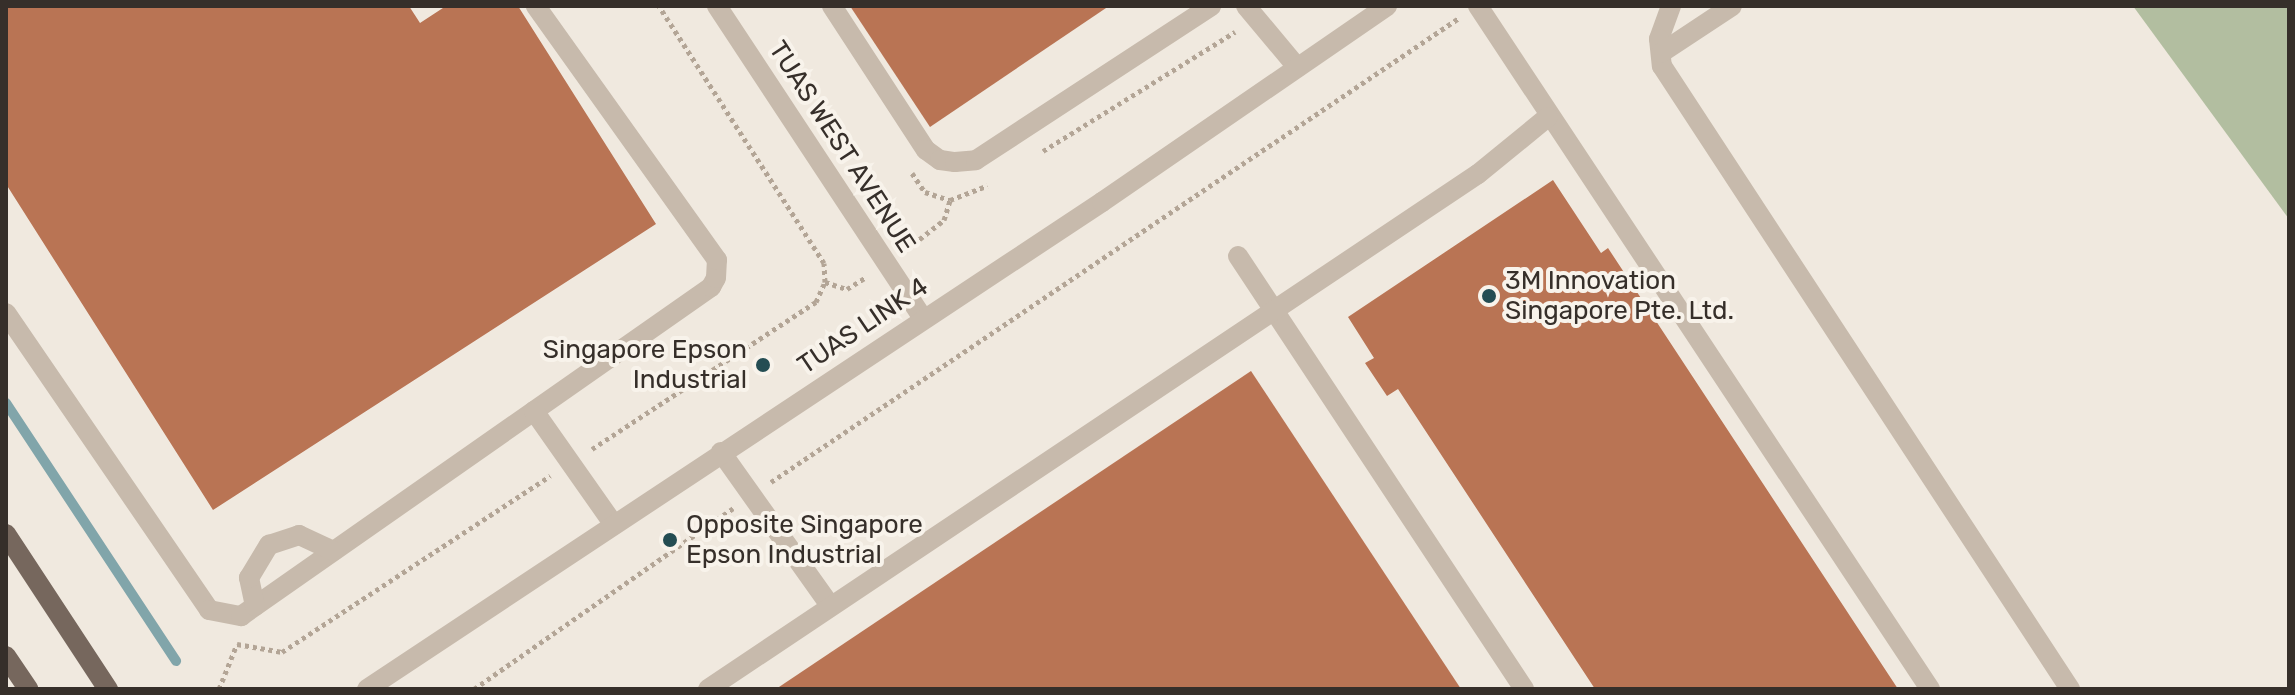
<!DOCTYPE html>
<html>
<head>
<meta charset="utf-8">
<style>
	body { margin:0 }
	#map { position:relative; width:2295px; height:695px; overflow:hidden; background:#f0e9df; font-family:Rubik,sans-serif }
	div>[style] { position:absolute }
	.green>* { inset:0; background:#b2bea0 }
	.stream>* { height:10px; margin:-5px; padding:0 5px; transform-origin:5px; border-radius:5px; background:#81a5aa }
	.building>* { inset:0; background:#b97454 }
	.path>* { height:5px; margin-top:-2.5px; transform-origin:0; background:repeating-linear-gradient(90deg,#b3a596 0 4px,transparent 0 8px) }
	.minor>* { height:20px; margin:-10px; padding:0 10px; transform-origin:10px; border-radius:10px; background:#c7baac }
	.major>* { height:20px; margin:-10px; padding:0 10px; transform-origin:10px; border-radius:10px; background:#76675d }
	.dots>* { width:22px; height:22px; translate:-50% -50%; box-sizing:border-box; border:4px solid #f8f3eb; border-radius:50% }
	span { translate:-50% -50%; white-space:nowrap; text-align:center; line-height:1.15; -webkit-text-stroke:8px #f8f3eb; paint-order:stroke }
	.street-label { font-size:26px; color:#362f2a }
	.poi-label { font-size:26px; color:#362f2a }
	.left { translate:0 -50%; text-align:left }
	.right { translate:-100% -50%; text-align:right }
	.frame { position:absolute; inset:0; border:8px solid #362f2a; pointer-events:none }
</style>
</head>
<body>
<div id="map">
	<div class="green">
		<div style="clip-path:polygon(2133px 6px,2289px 6px,2289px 219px)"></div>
	</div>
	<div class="stream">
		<div style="left:6px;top:403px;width:309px;rotate:56.6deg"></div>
	</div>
	<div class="building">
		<div style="clip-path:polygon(6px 6px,409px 6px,420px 23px,446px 6px,518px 6px,656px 224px,213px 510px,6px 184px)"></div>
		<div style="clip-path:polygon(850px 6px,1109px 6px,930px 127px)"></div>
		<div style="clip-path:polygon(1553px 180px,1601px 253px,1608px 248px,1898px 689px,1595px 689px,1398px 389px,1387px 396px,1365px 363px,1374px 358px,1348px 317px)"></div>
		<div style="clip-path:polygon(1251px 371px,1461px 689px,776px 689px)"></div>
	</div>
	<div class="path">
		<div style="left:1043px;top:151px;width:226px;rotate:-31.8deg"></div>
		<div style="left:912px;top:173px;width:23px;rotate:56deg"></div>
		<div style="left:925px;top:192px;width:26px;rotate:18deg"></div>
		<div style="left:950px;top:200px;width:40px;rotate:-21deg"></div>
		<div style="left:907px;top:249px;width:47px;rotate:-38.1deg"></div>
		<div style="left:944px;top:220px;width:21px;rotate:-73deg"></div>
		<div style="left:825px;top:282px;width:23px;rotate:18deg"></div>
		<div style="left:847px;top:289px;width:22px;rotate:-32deg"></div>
		<div style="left:592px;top:449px;width:268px;rotate:-33.3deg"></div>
		<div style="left:816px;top:302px;width:22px;rotate:-66deg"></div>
		<div style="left:825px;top:282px;width:19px;rotate:-93deg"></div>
		<div style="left:824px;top:263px;width:305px;rotate:-122.7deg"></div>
		<div style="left:771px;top:482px;width:830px;rotate:-34deg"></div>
		<div style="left:219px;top:689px;width:48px;rotate:-68.2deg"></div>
		<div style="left:237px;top:644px;width:46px;rotate:10.1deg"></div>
		<div style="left:282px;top:652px;width:321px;rotate:-33.3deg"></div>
		<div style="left:474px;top:689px;width:316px;rotate:-34.9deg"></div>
	</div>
	<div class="minor">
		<div style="left:717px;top:6px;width:372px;rotate:56.6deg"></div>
		<div style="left:832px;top:6px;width:172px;rotate:56.9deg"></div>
		<div style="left:926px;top:150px;width:17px;rotate:36deg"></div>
		<div style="left:940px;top:160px;width:15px;rotate:8deg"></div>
		<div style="left:955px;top:162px;width:21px;rotate:-5deg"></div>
		<div style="left:976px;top:160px;width:281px;rotate:-33.2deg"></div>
		<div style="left:1246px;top:6px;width:80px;rotate:50.1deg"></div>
		<div style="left:1478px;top:6px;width:819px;rotate:56.5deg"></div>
		<div style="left:1671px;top:6px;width:35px;rotate:110deg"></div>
		<div style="left:1659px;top:39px;width:27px;rotate:84deg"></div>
		<div style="left:1662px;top:66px;width:745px;rotate:56.78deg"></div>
		<div style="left:1661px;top:53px;width:85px;rotate:-33.5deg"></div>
		<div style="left:1238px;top:256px;width:519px;rotate:56.55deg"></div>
		<div style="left:6px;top:313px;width:360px;rotate:55.6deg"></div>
		<div style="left:209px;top:610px;width:33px;rotate:11deg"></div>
		<div style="left:241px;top:616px;width:574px;rotate:-34.99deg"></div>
		<div style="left:711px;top:287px;width:10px;rotate:-61deg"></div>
		<div style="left:716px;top:278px;width:18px;rotate:-87deg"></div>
		<div style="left:717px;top:260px;width:312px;rotate:-125.5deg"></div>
		<div style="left:534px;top:411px;width:139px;rotate:54.9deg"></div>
		<div style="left:721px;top:452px;width:186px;rotate:54.6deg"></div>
		<div style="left:255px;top:606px;width:29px;rotate:-102deg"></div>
		<div style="left:249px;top:578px;width:39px;rotate:-59deg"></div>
		<div style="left:269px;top:545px;width:32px;rotate:-18deg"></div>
		<div style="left:299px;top:535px;width:38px;rotate:25deg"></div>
		<div style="left:367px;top:689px;width:882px;rotate:-33.53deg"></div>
		<div style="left:1102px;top:202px;width:346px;rotate:-34.5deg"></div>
		<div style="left:708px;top:689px;width:926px;rotate:-33.78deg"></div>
		<div style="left:1478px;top:174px;width:90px;rotate:-39.2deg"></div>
	</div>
	<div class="major">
		<div style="left:6px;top:534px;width:186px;rotate:56.7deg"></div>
		<div style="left:6px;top:656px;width:40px;rotate:56deg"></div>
	</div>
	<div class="dots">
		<div style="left:1489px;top:296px;background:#244d53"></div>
		<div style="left:763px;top:365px;background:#244d53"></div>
		<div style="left:670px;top:540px;background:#244d53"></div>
	</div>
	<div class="street-label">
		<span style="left:842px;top:147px;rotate:57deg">TUAS WEST AVENUE</span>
		<span style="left:863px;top:326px;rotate:-34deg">TUAS LINK 4</span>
	</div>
	<div class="poi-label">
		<span class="left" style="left:1505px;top:296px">3M Innovation<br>Singapore Pte. Ltd.</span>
		<span class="right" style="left:747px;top:365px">Singapore Epson<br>Industrial</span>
		<span class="left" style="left:686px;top:540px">Opposite Singapore<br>Epson Industrial</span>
	</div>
	<div class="frame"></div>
</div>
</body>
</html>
